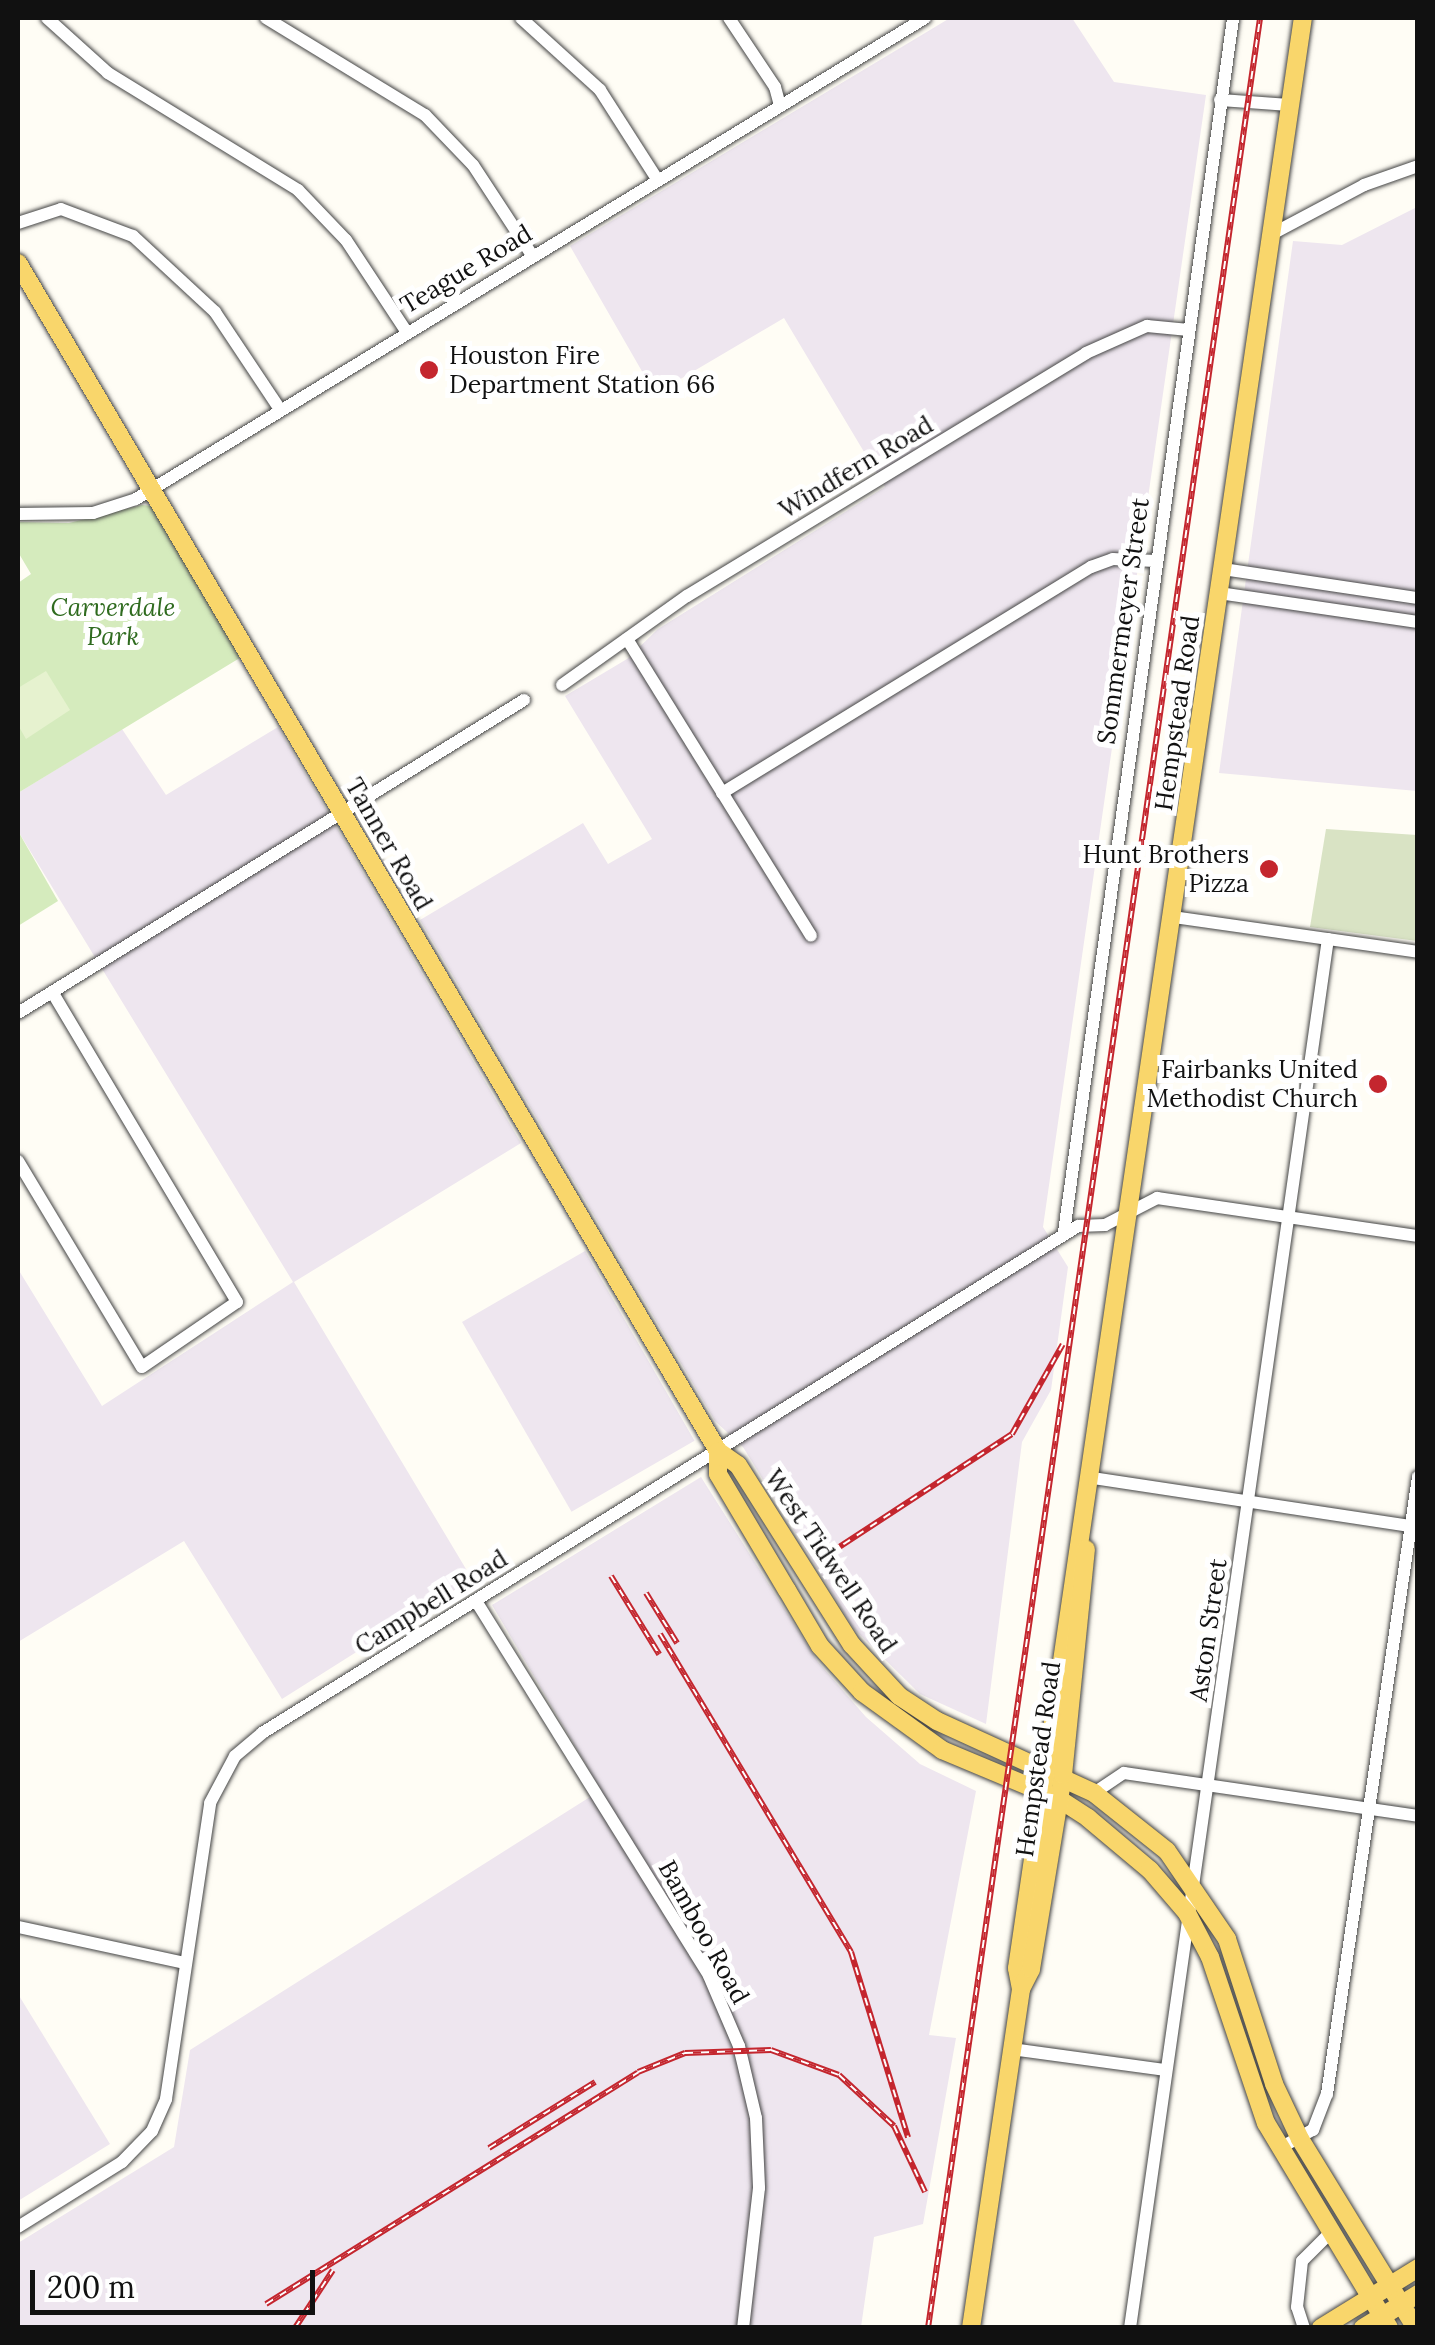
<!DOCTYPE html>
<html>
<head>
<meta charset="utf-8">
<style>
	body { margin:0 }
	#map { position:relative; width:1435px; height:2345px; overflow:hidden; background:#fffdf5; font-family:Lora,serif }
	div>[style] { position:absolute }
	.industrial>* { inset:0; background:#eee6ef; transform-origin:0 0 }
	.green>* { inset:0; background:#d5ebbd }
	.cemetery>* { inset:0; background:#d9e3c4 }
	.pitch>* { inset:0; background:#e6f2cf }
	.roads { filter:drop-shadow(0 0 2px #444) drop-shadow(0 0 2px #444) }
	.minor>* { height:12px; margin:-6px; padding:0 6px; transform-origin:6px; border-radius:6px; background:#fff }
	.major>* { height:18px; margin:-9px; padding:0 9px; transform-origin:9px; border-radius:9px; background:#f9d66b }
	.rail>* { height:6px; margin-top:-3px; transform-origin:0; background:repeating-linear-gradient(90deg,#fff 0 8px,#c4262e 0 16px); box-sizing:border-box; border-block:2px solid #c4262e }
	.dots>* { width:28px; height:28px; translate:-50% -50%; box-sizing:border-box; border:5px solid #fff; border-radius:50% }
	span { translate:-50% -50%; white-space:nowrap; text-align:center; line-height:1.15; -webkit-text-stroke:10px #fff; paint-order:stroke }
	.street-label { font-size:25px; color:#111 }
	.poi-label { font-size:25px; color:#111 }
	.left { translate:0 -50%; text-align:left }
	.right { translate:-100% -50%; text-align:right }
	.park-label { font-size:25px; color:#2f6b1f; font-style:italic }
	.frame { position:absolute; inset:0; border:20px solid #111; pointer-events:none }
	.scale { position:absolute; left:30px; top:2270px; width:285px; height:45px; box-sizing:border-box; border:5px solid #111; border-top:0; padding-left:12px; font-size:30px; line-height:35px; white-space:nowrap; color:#111; -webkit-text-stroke:8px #fff; paint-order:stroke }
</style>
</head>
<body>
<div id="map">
	<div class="industrial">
		<div style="clip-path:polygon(950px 18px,1072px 18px,1114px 82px,1206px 95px,1043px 1227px,1068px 1267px,1051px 1390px,1022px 1442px,986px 1724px,920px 1694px,854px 1629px,743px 1447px,715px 1421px,420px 920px,583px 823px,608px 864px,652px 839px,565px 696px,627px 659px,658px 629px,885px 487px,784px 318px,655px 394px,570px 246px)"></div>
		<div style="clip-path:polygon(1417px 207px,1417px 791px,1219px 773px,1293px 241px,1342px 245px)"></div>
		<div style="clip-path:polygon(278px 727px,521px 1143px,294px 1282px,472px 1579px,282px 1699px,184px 1541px,18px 1642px,18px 1269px,102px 1406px,293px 1282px,18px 831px,18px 793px,122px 729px,166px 795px)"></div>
		<div style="left:585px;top:1251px;width:219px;height:142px;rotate:60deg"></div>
		<div style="clip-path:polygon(701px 1477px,818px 1662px,866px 1717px,920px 1764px,976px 1791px,929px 2035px,956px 2038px,923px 2224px,874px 2237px,861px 2327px,18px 2328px,18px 2243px,174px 2147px,190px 2050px,601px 1790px,492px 1605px)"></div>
		<div style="clip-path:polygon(18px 1994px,110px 2144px,18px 2201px)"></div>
	</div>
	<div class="green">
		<div style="clip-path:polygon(142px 505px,152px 506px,243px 656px,18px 793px,18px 583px,31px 574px,18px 552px,18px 522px,69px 523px)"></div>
		<div style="clip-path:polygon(18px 831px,58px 901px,18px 926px)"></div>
	</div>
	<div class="cemetery">
		<div style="clip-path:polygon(1326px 829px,1417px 835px,1417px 941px,1310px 927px)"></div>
	</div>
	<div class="pitch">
		<div style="clip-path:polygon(46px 671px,70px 710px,26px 739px,18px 725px,18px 688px)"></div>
	</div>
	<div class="roads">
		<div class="minor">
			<div style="left:47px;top:18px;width:82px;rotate:42deg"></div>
			<div style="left:108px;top:73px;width:223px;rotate:31.6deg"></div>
			<div style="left:298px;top:190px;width:69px;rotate:46.2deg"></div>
			<div style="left:346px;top:240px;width:109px;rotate:56.6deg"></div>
			<div style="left:266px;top:18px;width:186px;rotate:31.4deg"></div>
			<div style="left:425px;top:115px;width:69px;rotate:46.2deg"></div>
			<div style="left:473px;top:165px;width:108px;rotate:56.8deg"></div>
			<div style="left:521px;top:18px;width:107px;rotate:42.3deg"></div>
			<div style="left:600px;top:90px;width:106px;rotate:57.4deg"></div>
			<div style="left:729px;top:18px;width:83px;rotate:56.3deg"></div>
			<div style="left:775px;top:87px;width:20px;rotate:75deg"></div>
			<div style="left:1220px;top:100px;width:70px;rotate:4.1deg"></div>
			<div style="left:18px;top:223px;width:45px;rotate:-18deg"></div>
			<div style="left:61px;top:209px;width:77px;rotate:20.6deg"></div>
			<div style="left:133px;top:236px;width:112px;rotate:42.8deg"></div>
			<div style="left:215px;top:312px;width:115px;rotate:56.3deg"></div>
			<div style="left:1272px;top:234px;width:104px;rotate:-28deg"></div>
			<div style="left:1364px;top:185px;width:57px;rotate:-19.4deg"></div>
			<div style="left:18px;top:514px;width:75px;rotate:-0.8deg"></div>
			<div style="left:93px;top:513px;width:45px;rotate:-18deg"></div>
			<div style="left:136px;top:499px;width:924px;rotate:-31.37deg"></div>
			<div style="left:1223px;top:569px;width:197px;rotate:8.5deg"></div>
			<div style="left:1219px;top:593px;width:201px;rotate:8.3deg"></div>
			<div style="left:627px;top:639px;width:349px;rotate:58.2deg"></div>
			<div style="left:562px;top:685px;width:153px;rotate:-35.5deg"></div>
			<div style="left:687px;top:596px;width:467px;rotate:-31.3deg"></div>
			<div style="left:1086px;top:353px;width:67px;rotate:-23.9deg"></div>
			<div style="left:1147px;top:326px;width:42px;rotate:5.4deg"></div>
			<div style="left:722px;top:793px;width:433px;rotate:-31.5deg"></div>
			<div style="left:1091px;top:567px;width:23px;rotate:-20deg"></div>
			<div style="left:1113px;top:559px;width:42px;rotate:2.7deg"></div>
			<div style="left:1173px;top:917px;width:247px;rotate:8.1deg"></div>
			<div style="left:18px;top:1013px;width:595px;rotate:-31.74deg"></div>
			<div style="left:18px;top:1161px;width:240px;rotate:59deg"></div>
			<div style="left:142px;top:1367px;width:115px;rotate:-34.4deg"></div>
			<div style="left:237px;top:1302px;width:361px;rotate:-120.8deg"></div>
			<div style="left:1064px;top:1232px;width:1226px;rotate:-82.07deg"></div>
			<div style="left:1093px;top:1478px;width:328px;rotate:8.6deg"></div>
			<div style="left:476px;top:1601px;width:441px;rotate:58.1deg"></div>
			<div style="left:709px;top:1976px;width:76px;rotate:66.8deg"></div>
			<div style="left:739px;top:2046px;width:74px;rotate:76.7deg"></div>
			<div style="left:756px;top:2118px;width:70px;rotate:87.5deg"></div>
			<div style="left:759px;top:2188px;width:141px;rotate:96.5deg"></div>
			<div style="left:1094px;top:1793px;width:36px;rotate:-34deg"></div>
			<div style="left:1124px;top:1773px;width:297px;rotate:8.3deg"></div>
			<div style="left:18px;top:1927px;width:170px;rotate:12.2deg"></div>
			<div style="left:1012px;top:2049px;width:155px;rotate:7.8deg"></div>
			<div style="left:1280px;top:2148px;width:38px;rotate:-29deg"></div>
			<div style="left:1313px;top:2130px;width:39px;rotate:-69deg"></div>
			<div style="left:1327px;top:2094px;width:624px;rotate:-81.61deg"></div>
			<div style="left:18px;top:2227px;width:123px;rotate:-32deg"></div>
			<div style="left:122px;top:2162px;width:43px;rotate:-45.9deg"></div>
			<div style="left:152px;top:2131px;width:35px;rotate:-66deg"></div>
			<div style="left:166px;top:2099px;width:299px;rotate:-81.5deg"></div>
			<div style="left:210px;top:1803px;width:53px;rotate:-62deg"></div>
			<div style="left:235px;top:1756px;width:35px;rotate:-40deg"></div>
			<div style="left:262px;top:1733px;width:961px;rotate:-31.85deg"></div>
			<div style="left:1078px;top:1226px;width:27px;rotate:-2deg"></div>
			<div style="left:1105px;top:1225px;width:59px;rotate:-27.4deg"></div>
			<div style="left:1157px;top:1198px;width:264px;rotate:8.3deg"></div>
			<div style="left:1130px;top:2328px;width:1403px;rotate:-81.89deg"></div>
			<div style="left:1304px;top:2328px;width:22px;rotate:-108deg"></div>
			<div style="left:1297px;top:2307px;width:46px;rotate:-83.8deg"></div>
			<div style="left:1302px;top:2261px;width:40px;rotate:-45deg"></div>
		</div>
		<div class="major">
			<div style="left:18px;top:263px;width:1379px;rotate:59.49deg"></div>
			<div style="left:718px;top:1451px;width:24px;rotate:35deg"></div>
			<div style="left:738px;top:1465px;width:213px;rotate:57.7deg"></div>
			<div style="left:852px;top:1645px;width:69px;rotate:47.3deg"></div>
			<div style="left:899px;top:1696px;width:45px;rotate:33.3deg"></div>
			<div style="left:937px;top:1721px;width:173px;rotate:24.6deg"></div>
			<div style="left:1094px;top:1793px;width:93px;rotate:38.5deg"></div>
			<div style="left:1167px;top:1851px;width:107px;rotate:55.7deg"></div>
			<div style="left:1227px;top:1939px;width:152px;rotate:72deg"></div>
			<div style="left:1274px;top:2084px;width:61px;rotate:64.7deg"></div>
			<div style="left:1300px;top:2139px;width:222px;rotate:58.5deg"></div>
			<div style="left:718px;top:1451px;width:23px;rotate:90deg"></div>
			<div style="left:718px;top:1474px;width:135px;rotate:59.3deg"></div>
			<div style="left:787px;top:1590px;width:65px;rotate:59.5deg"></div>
			<div style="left:820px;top:1646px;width:62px;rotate:47.6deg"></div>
			<div style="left:862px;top:1692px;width:99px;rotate:35.9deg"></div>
			<div style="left:942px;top:1750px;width:127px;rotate:22.7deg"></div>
			<div style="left:1059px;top:1799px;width:35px;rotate:33deg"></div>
			<div style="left:1088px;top:1818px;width:81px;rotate:40deg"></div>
			<div style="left:1150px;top:1870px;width:57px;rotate:49.3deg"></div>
			<div style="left:1187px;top:1913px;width:50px;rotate:62.4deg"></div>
			<div style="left:1210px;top:1957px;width:175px;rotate:71.4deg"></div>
			<div style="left:1266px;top:2123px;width:239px;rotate:59deg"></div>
			<div style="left:1021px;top:1989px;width:21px;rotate:-101deg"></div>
			<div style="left:1017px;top:1968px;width:1971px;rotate:-81.66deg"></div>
			<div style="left:971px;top:2328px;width:343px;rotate:-81.6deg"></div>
			<div style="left:1021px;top:1989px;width:22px;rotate:-63deg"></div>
			<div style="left:1031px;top:1969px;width:197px;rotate:-80.6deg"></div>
			<div style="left:1063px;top:1775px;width:227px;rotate:-84.2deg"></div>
			<div style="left:1321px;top:2328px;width:114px;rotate:-31.7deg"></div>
			<div style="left:1363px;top:2328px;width:65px;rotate:-31.7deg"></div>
		</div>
	</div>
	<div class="rail">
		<div style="left:830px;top:1553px;width:217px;rotate:-33.2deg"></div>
		<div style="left:1012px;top:1434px;width:103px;rotate:-60.5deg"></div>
		<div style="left:611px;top:1576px;width:92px;rotate:58.4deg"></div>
		<div style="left:646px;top:1593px;width:59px;rotate:58.2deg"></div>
		<div style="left:660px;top:1634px;width:371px;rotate:59deg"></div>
		<div style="left:851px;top:1952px;width:194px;rotate:72.9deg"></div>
		<div style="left:489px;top:2148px;width:125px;rotate:-31.9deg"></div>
		<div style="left:266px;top:2304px;width:438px;rotate:-31.9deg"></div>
		<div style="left:638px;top:2072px;width:51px;rotate:-22deg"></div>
		<div style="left:685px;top:2053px;width:86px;rotate:-2deg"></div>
		<div style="left:771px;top:2050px;width:72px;rotate:20.2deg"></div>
		<div style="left:839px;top:2075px;width:75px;rotate:42.8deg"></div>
		<div style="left:894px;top:2126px;width:73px;rotate:64.8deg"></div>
		<div style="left:295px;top:2328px;width:69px;rotate:-56.8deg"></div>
		<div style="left:928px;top:2328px;width:2334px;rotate:-81.82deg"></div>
	</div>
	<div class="dots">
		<div style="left:429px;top:370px;background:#c4262e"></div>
		<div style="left:1269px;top:869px;background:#c4262e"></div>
		<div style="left:1378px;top:1084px;background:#c4262e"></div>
	</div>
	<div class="street-label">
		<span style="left:466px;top:269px;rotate:-31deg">Teague Road</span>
		<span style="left:856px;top:467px;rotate:-31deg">Windfern Road</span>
		<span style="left:1123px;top:621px;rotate:-82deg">Sommermeyer Street</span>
		<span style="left:1177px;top:713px;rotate:-82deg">Hempstead Road</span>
		<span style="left:389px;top:844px;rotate:60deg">Tanner Road</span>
		<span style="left:831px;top:1561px;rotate:56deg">West Tidwell Road</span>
		<span style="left:431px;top:1602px;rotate:-32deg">Campbell Road</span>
		<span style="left:1208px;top:1630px;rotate:-82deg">Aston Street</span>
		<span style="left:1038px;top:1759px;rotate:-82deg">Hempstead Road</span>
		<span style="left:704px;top:1932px;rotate:61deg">Bamboo Road</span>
	</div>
	<div class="poi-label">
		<span class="left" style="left:449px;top:370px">Houston Fire<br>Department Station 66</span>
		<span class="right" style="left:1249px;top:869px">Hunt Brothers<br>Pizza</span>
		<span class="right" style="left:1358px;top:1084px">Fairbanks United<br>Methodist Church</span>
	</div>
	<div class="park-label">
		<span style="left:113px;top:622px">Carverdale<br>Park</span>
	</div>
	<div class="frame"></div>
	<div class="scale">200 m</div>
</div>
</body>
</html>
